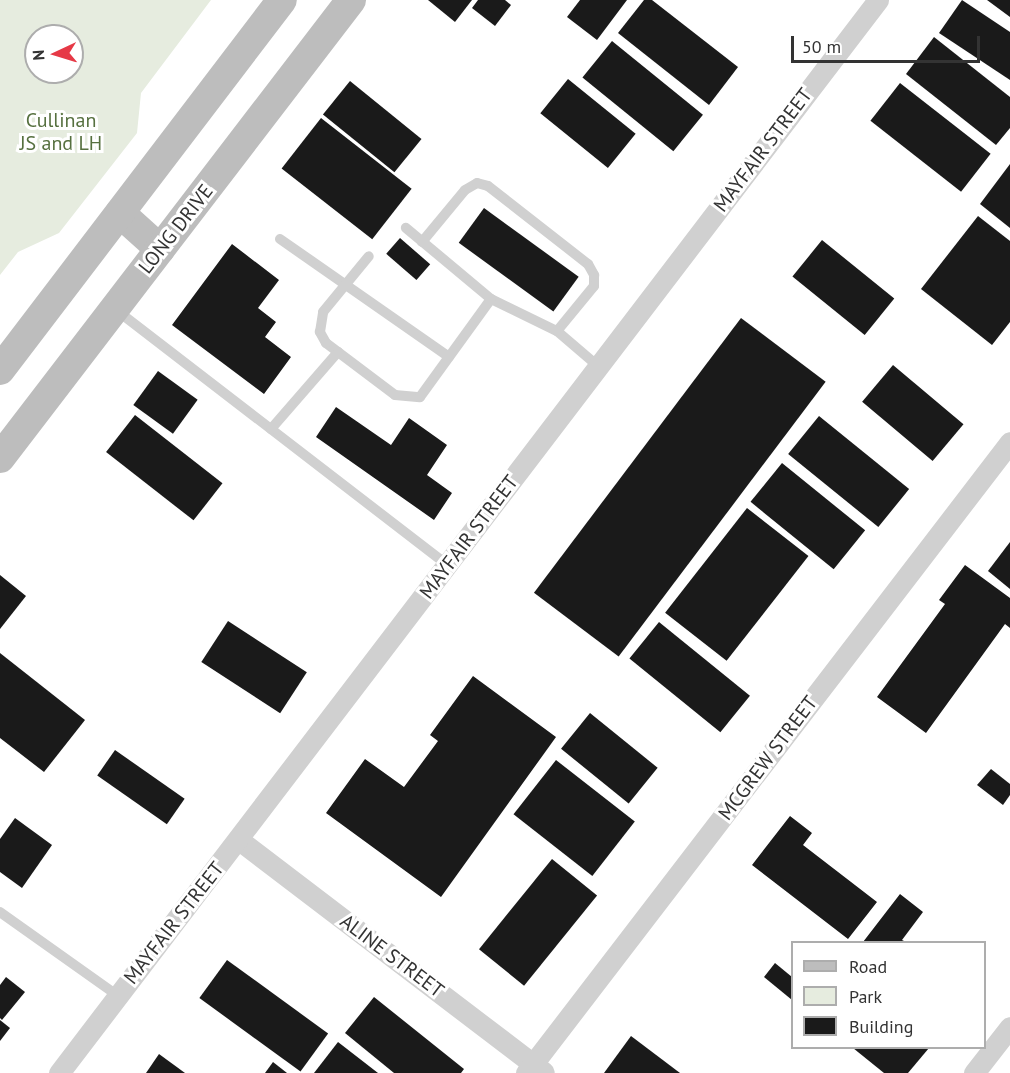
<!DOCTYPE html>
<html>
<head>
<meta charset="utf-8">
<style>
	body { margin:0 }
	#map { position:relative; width:1010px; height:1073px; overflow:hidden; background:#fff; font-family:"PT Sans",sans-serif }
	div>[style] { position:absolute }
	.green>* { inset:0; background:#e6ecdf }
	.building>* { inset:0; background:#1a1a1a; transform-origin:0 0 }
	.lane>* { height:10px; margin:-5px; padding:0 5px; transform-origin:5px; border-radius:5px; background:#d0d0d0 }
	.street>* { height:21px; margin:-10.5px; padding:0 10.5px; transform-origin:10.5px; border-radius:10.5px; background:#d0d0d0 }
	.secondary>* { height:30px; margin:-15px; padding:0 15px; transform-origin:15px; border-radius:15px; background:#bdbdbd }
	span { translate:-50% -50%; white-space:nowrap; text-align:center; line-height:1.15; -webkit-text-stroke:6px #fff; paint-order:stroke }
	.park-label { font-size:20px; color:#56703f }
	.street-label { font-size:20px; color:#333 }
	.legend { position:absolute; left:791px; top:941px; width:195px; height:108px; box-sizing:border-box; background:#fff; border:2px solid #adadad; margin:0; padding:8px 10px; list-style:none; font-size:18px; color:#333 }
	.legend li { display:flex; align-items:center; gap:12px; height:30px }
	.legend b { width:30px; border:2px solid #adadad }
	.north { position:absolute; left:24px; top:24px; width:60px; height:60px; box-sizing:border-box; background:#fff; border:2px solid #adadad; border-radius:50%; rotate:266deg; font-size:16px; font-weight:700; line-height:24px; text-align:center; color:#333 }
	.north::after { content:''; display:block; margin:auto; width:21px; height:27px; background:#e63946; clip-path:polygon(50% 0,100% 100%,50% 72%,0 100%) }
	.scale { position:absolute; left:791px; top:36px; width:189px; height:27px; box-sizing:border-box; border:3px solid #333; border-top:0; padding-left:8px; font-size:18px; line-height:21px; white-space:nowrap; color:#333; -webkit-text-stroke:4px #fff; paint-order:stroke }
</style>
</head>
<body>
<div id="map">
	<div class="green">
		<div style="clip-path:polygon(evenodd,0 0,211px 0,141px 93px,137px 133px,59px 233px,18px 252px,0 275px,0 0,36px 36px,72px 36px,72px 72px,36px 72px,36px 36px)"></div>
	</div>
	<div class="building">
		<div style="clip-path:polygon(428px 0,472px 0,455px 22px)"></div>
		<div style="clip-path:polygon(478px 0,505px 0,511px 5px,495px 26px,472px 8px)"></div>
		<div style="clip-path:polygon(580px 0,627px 0,597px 40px,567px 17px)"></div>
		<div style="clip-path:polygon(644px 0,652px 0,738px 67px,709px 105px,618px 33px)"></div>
		<div style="clip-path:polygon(962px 0,1010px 32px,1010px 80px,939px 33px)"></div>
		<div style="clip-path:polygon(987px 0,1010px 0,1010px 17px)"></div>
		<div style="clip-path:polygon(934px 37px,1010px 97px,1010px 128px,996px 145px,906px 74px)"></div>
		<div style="left:612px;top:41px;width:117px;height:47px;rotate:39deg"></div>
		<div style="left:568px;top:79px;width:87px;height:44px;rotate:39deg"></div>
		<div style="left:350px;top:81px;width:92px;height:43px;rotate:39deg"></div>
		<div style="left:900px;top:83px;width:115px;height:48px;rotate:38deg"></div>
		<div style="left:321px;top:118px;width:115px;height:64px;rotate:38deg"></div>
		<div style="clip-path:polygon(1010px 164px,1010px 228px,980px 204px)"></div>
		<div style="left:484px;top:208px;width:117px;height:43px;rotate:36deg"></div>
		<div style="clip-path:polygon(978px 216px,1010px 241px,1010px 322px,992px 345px,921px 289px)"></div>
		<div style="left:400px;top:238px;width:40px;height:21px;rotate:41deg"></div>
		<div style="left:822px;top:240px;width:93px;height:47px;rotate:39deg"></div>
		<div style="clip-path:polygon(232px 244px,279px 280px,258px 308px,276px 322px,265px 337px,291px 357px,264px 394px,172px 325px)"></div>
		<div style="left:741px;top:318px;width:106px;height:344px;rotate:37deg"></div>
		<div style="left:893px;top:365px;width:92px;height:48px;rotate:40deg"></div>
		<div style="left:158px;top:371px;width:49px;height:42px;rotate:36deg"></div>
		<div style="clip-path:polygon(336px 407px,391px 445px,409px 418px,447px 445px,427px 475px,452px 493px,434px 520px,316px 437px)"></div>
		<div style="left:135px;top:415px;width:111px;height:47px;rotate:38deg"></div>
		<div style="left:819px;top:416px;width:116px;height:49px;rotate:39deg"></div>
		<div style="left:782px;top:463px;width:107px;height:50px;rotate:39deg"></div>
		<div style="left:747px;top:508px;width:78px;height:133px;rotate:38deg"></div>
		<div style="clip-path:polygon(1010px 542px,1010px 589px,988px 571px)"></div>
		<div style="clip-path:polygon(965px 565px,1010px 598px,1010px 628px,1005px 624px,926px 733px,877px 697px,945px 604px,939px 600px)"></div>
		<div style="clip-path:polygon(0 575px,26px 596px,0 629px)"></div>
		<div style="left:228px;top:621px;width:94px;height:49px;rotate:33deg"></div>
		<div style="left:659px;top:622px;width:117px;height:47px;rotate:39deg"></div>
		<div style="clip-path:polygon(0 653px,85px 720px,44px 772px,0 738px)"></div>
		<div style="clip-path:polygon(473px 676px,556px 737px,441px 897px,326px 813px,365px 759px,404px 787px,438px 741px,430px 735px)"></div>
		<div style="left:590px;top:713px;width:87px;height:46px;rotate:39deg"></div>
		<div style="left:115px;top:750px;width:85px;height:31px;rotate:35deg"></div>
		<div style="left:556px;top:760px;width:100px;height:69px;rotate:38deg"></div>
		<div style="clip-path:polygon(991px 769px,1010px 784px,1010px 795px,1003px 805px,977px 785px)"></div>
		<div style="clip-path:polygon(790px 816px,812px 833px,803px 845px,877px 902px,848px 939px,752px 865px)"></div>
		<div style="clip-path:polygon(15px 818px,52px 845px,22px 888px,0 872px,0 839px)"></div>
		<div style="left:552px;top:859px;width:58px;height:116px;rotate:39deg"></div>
		<div style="clip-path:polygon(900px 894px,923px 912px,902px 940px,906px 942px,863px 942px)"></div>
		<div style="left:227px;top:960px;width:125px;height:47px;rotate:36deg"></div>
		<div style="clip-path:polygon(775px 963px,792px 977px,792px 1000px,764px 977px)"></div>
		<div style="clip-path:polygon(6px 977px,25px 992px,2px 1020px,0 1018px,0 985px)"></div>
		<div style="clip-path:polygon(374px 997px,464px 1069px,461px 1073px,394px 1073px,345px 1033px)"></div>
		<div style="clip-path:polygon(0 1020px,10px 1028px,0 1041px)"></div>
		<div style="clip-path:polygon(631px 1036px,680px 1073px,604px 1073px)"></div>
		<div style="clip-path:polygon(338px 1042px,378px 1073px,314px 1073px)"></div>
		<div style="clip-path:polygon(853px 1048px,929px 1048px,908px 1073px,884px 1073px)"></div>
		<div style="clip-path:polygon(159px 1054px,185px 1073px,146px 1073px)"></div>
		<div style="clip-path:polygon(273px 1062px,287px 1073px,265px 1073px)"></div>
	</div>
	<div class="lane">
		<div style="left:280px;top:239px;width:206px;rotate:34.9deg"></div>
		<div style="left:422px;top:242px;width:67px;rotate:-50.4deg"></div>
		<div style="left:465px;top:190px;width:14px;rotate:-30deg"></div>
		<div style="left:477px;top:183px;width:11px;rotate:15deg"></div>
		<div style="left:488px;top:186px;width:127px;rotate:38deg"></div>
		<div style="left:588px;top:264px;width:13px;rotate:61deg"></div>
		<div style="left:594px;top:275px;width:11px;rotate:90deg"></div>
		<div style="left:594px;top:286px;width:58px;rotate:129.4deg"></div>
		<div style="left:491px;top:299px;width:73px;rotate:25.9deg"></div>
		<div style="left:557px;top:331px;width:55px;rotate:40.6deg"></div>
		<div style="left:115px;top:309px;width:420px;rotate:37.6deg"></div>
		<div style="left:338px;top:352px;width:15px;rotate:-143deg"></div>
		<div style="left:326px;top:343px;width:13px;rotate:-119deg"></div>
		<div style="left:320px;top:332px;width:20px;rotate:-81deg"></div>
		<div style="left:323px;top:312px;width:72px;rotate:-50.6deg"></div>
		<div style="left:271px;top:429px;width:102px;rotate:-49deg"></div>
		<div style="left:338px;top:352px;width:71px;rotate:37deg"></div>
		<div style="left:395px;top:395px;width:25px;rotate:5deg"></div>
		<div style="left:420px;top:397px;width:121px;rotate:-54.1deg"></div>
		<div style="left:491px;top:299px;width:111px;rotate:-140.1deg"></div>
		<div style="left:0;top:912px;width:145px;rotate:35.4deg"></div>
	</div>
	<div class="street">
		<div style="left:239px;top:840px;width:383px;rotate:37.3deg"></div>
		<div style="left:59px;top:1073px;width:1350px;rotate:-52.65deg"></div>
		<div style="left:526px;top:1073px;width:795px;rotate:-52.51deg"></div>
		<div style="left:974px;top:1073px;width:58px;rotate:-52deg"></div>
	</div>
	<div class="secondary">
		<div style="left:120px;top:213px;width:54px;rotate:42deg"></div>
		<div style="left:0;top:370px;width:465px;rotate:-52.7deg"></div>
		<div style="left:0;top:458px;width:577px;rotate:-52.53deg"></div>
	</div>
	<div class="park-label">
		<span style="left:61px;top:132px">Cullinan<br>JS and LH</span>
	</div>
	<div class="street-label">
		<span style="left:763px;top:150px;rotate:-53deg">MAYFAIR STREET</span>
		<span style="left:176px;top:229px;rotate:-52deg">LONG DRIVE</span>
		<span style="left:469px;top:537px;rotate:-53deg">MAYFAIR STREET</span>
		<span style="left:768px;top:758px;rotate:-53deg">MCGREW STREET</span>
		<span style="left:174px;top:923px;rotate:-52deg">MAYFAIR STREET</span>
		<span style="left:392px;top:956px;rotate:37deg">ALINE STREET</span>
	</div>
	<ul class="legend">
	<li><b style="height:8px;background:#bdbdbd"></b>Road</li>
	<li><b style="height:16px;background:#e6ecdf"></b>Park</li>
	<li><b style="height:16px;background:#1a1a1a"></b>Building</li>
	</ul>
	<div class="north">N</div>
	<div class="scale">50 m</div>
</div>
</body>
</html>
